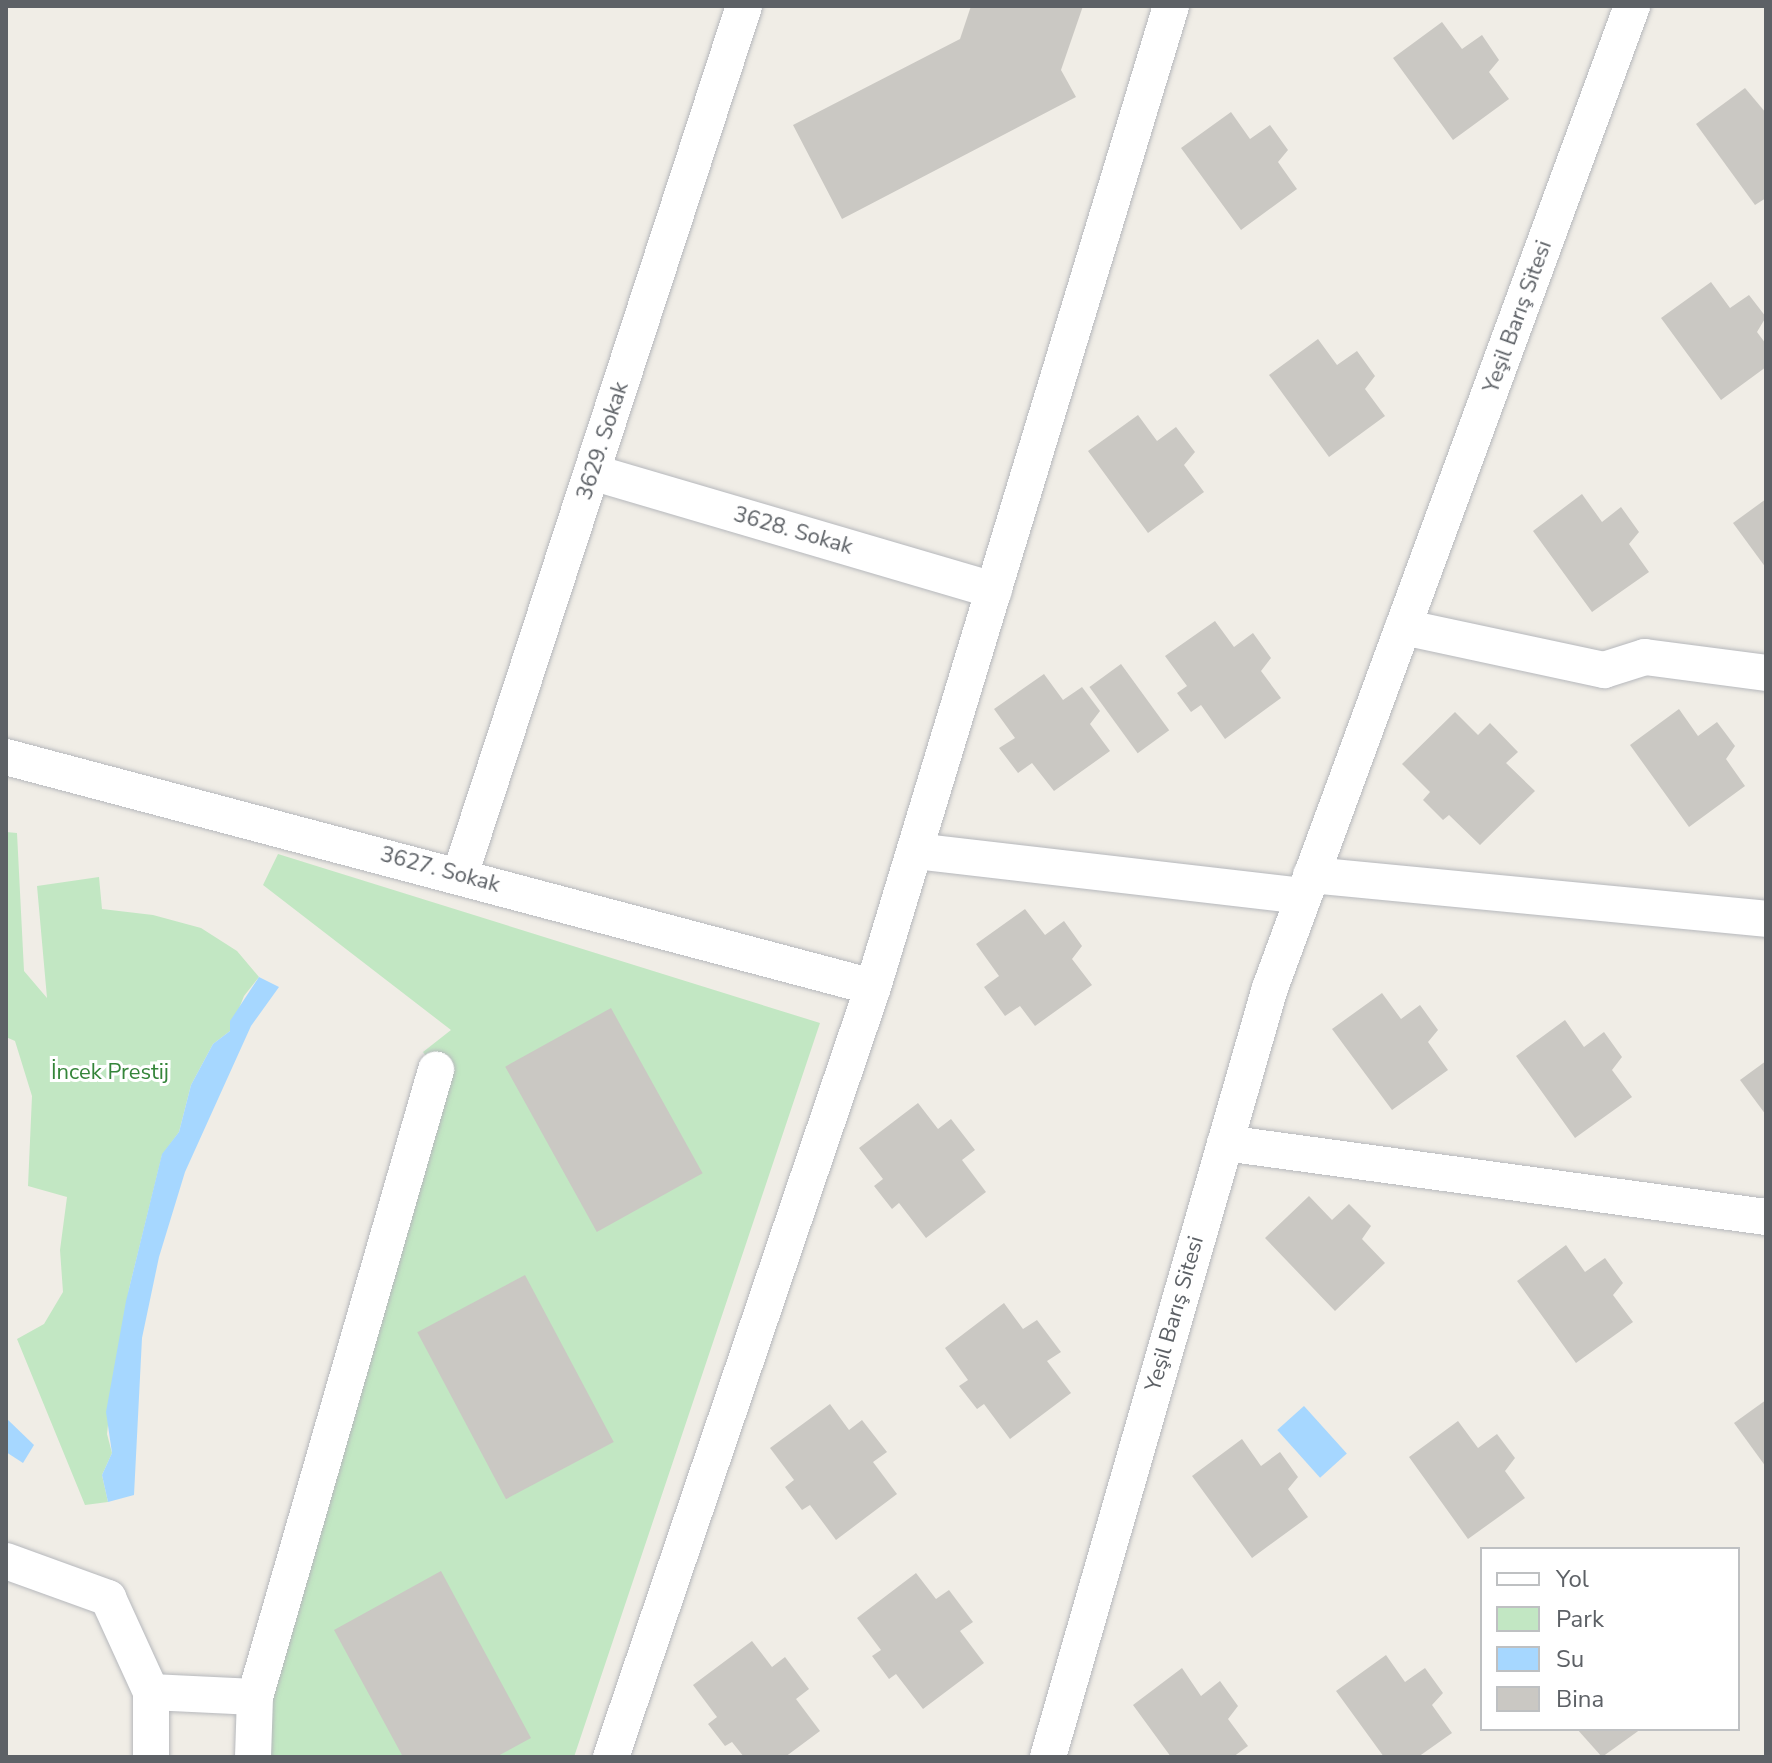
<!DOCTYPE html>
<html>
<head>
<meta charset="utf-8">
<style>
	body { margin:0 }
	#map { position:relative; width:1772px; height:1763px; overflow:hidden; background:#f0ede6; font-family:"Nunito Sans",sans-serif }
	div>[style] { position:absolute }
	.green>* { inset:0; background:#c2e7c3 }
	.water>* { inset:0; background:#a6d7ff; transform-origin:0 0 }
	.building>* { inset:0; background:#cac8c3; transform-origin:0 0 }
	.roads { filter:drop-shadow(0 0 2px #b6b8bc) drop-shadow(0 0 2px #b6b8bc) }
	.minor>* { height:36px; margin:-18px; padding:0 18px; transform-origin:18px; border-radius:18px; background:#fff }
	span { translate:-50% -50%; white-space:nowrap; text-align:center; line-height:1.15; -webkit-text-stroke:6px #fff; paint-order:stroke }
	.street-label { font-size:22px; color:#5d6166 }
	.park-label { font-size:22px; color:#35853a }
	.frame { position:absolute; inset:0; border:8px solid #5d6166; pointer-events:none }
	.legend { position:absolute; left:1480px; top:1547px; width:260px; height:184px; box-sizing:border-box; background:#fff; border:2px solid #bec0c2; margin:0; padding:10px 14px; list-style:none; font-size:24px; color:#5d6166 }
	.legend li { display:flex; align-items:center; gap:16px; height:40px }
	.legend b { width:40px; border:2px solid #bec0c2 }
</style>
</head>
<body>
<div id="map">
	<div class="green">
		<div style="clip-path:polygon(6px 832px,17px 833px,24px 971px,47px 998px,37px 886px,99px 877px,102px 909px,153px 915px,201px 928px,237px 951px,259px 977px,244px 996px,230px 1031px,213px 1044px,191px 1085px,179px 1132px,162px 1155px,129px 1289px,111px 1397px,107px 1434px,112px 1453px,102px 1475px,108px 1502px,85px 1505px,17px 1339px,44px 1324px,63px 1292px,60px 1250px,67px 1197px,28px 1186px,32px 1096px,15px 1041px,6px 1037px)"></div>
		<div style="clip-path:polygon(278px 854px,820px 1023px,574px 1757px,269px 1757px,255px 1697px,436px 1070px,423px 1052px,451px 1030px,263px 885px)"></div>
	</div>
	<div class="water">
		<div style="clip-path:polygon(259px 977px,279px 987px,251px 1026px,185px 1172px,159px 1257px,142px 1338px,134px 1495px,108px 1502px,102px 1475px,112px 1453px,106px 1412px,126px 1301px,162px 1154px,179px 1132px,191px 1085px,213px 1044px,230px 1031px,230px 1021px)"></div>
		<div style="left:1304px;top:1406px;width:64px;height:36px;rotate:48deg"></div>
		<div style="clip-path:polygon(6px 1418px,34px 1445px,23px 1463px,6px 1452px)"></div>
	</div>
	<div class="building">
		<div style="clip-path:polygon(971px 6px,1083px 6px,1061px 70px,1076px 97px,842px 219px,793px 125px,960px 39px)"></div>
		<div style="clip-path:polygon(1442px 22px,1462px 49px,1482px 35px,1499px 60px,1489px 72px,1509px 99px,1453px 140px,1393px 58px)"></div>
		<div style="clip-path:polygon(1745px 88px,1766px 113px,1766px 198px,1755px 205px,1696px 124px)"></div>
		<div style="clip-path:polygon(1231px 112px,1250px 139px,1270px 125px,1288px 150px,1278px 162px,1297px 189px,1241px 230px,1181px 148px)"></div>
		<div style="clip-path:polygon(1711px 282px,1730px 308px,1749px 295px,1766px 317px,1757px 332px,1766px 344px,1766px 367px,1721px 400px,1661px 318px)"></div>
		<div style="clip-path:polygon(1318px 339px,1337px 365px,1357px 351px,1375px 376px,1365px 389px,1385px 416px,1329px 457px,1269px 375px)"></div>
		<div style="clip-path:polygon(1138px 415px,1157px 441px,1176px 427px,1195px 452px,1184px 465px,1204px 492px,1148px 533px,1088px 451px)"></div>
		<div style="clip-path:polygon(1582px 494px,1602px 522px,1621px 507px,1639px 532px,1629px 544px,1649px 572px,1592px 612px,1533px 531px)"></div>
		<div style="clip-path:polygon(1766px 499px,1766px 568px,1733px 523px)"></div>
		<div style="clip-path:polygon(1215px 621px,1234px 647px,1253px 633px,1271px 658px,1261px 671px,1281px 698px,1225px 739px,1201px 705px,1191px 712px,1177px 693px,1187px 686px,1165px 656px)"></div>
		<div style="left:1121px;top:664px;width:82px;height:39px;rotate:54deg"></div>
		<div style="clip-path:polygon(1044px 674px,1063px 700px,1082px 687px,1100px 711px,1090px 724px,1110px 751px,1054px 791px,1032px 763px,1018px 773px,999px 748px,1015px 738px,994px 709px)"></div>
		<div style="clip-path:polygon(1679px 709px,1698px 736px,1717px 722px,1735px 746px,1726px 759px,1745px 786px,1689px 827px,1630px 745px)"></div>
		<div style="clip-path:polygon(1455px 712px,1478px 735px,1490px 723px,1518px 752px,1506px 763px,1535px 791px,1480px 845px,1449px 815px,1443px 820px,1423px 800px,1430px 792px,1402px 764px)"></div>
		<div style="clip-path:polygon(1025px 909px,1045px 935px,1064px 921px,1082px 946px,1072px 959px,1092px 985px,1035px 1026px,1020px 1006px,1005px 1016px,984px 987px,999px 976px,976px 944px)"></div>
		<div style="clip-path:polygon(1382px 993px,1401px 1019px,1420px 1005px,1438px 1030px,1428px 1042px,1448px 1070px,1392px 1110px,1332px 1029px)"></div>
		<div style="left:611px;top:1008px;width:189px;height:121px;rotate:61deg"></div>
		<div style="clip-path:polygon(1565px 1020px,1584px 1047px,1604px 1032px,1622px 1057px,1612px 1070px,1632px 1097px,1575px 1138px,1516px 1056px)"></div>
		<div style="clip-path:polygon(1766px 1061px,1766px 1115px,1740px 1080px)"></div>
		<div style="clip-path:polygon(918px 1103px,938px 1129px,951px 1119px,975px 1150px,962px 1160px,986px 1192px,926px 1238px,899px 1203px,892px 1209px,874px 1186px,883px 1179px,859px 1148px)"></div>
		<div style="clip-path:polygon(1309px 1196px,1332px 1220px,1349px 1204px,1371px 1226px,1362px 1239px,1385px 1263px,1335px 1311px,1265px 1238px)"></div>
		<div style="clip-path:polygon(1566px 1245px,1585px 1272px,1605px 1258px,1623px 1283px,1613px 1295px,1633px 1322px,1576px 1363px,1517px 1281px)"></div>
		<div style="left:525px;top:1275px;width:189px;height:122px;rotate:62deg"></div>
		<div style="clip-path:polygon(1004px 1303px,1023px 1329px,1037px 1320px,1061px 1352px,1047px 1361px,1071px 1393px,1010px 1439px,984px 1404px,977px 1409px,959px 1386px,968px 1380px,945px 1348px)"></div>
		<div style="clip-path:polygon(1766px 1400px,1766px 1467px,1734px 1423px)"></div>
		<div style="clip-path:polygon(830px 1404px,849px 1430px,862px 1420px,887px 1452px,873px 1462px,897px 1494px,836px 1540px,810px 1505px,802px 1510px,785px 1487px,794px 1480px,770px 1448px)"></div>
		<div style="clip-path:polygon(1458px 1421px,1478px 1448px,1497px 1434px,1515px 1458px,1505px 1471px,1525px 1498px,1468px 1539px,1409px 1457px)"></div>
		<div style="clip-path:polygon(1242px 1439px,1261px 1466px,1280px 1452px,1298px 1477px,1288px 1489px,1308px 1517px,1252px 1558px,1192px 1476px)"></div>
		<div style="clip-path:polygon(441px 1571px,531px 1738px,496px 1757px,403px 1757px,334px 1630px)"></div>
		<div style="clip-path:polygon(916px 1573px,936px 1599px,949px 1590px,973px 1622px,960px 1631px,984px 1663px,923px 1709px,896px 1674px,889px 1679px,872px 1656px,881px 1650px,857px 1618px)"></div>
		<div style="clip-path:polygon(752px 1641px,772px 1667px,785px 1657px,809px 1689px,796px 1699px,820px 1731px,785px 1757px,744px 1757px,732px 1742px,725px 1746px,708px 1724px,717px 1717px,693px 1685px)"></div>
		<div style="clip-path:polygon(1386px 1655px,1405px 1682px,1425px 1668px,1443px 1693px,1432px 1705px,1452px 1733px,1418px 1757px,1384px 1757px,1336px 1691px)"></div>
		<div style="clip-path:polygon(1182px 1668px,1201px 1696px,1220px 1681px,1238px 1706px,1228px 1719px,1248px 1746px,1233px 1757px,1171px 1757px,1133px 1705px)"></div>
		<div style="clip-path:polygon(1577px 1729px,1641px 1729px,1602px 1757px)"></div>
	</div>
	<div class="roads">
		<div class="minor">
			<div style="left:592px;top:472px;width:419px;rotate:16.4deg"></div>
			<div style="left:1403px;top:627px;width:206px;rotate:12.1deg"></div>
			<div style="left:1604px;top:670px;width:43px;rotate:-17.6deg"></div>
			<div style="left:1645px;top:657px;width:122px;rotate:7.5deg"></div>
			<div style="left:6px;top:757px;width:897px;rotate:14.86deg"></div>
			<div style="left:915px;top:851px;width:391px;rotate:6.6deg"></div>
			<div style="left:460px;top:875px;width:914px;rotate:-71.9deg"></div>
			<div style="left:1311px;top:875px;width:457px;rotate:5.5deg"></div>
			<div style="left:1225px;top:1143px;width:546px;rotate:7.79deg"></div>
			<div style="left:6px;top:1561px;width:109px;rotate:19.9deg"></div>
			<div style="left:108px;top:1598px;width:103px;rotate:65.4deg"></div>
			<div style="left:255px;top:1697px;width:653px;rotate:-73.9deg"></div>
			<div style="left:151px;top:1757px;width:65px;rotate:-90deg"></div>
			<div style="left:151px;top:1692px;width:104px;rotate:2.8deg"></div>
			<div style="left:255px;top:1697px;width:60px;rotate:91.9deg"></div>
			<div style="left:611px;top:1757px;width:813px;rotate:-71.21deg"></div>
			<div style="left:873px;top:987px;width:1025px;rotate:-73.1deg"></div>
			<div style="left:1048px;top:1757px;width:800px;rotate:-73.9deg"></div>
			<div style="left:1270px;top:988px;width:1047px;rotate:-69.76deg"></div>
		</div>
	</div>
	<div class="street-label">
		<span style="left:1518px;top:317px;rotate:-70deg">Yeşil Barış Sitesi</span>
		<span style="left:603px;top:441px;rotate:-72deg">3629. Sokak</span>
		<span style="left:793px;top:531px;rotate:16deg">3628. Sokak</span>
		<span style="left:440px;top:870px;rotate:15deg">3627. Sokak</span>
		<span style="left:1175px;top:1314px;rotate:-74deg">Yeşil Barış Sitesi</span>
	</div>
	<div class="park-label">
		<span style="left:110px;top:1073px">İncek Prestij</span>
	</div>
	<div class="frame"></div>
	<ul class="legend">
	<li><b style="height:10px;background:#fff"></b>Yol</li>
	<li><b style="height:22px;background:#c2e7c3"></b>Park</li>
	<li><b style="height:22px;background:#a6d7ff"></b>Su</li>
	<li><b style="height:22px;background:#cac8c3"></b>Bina</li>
	</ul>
</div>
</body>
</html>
